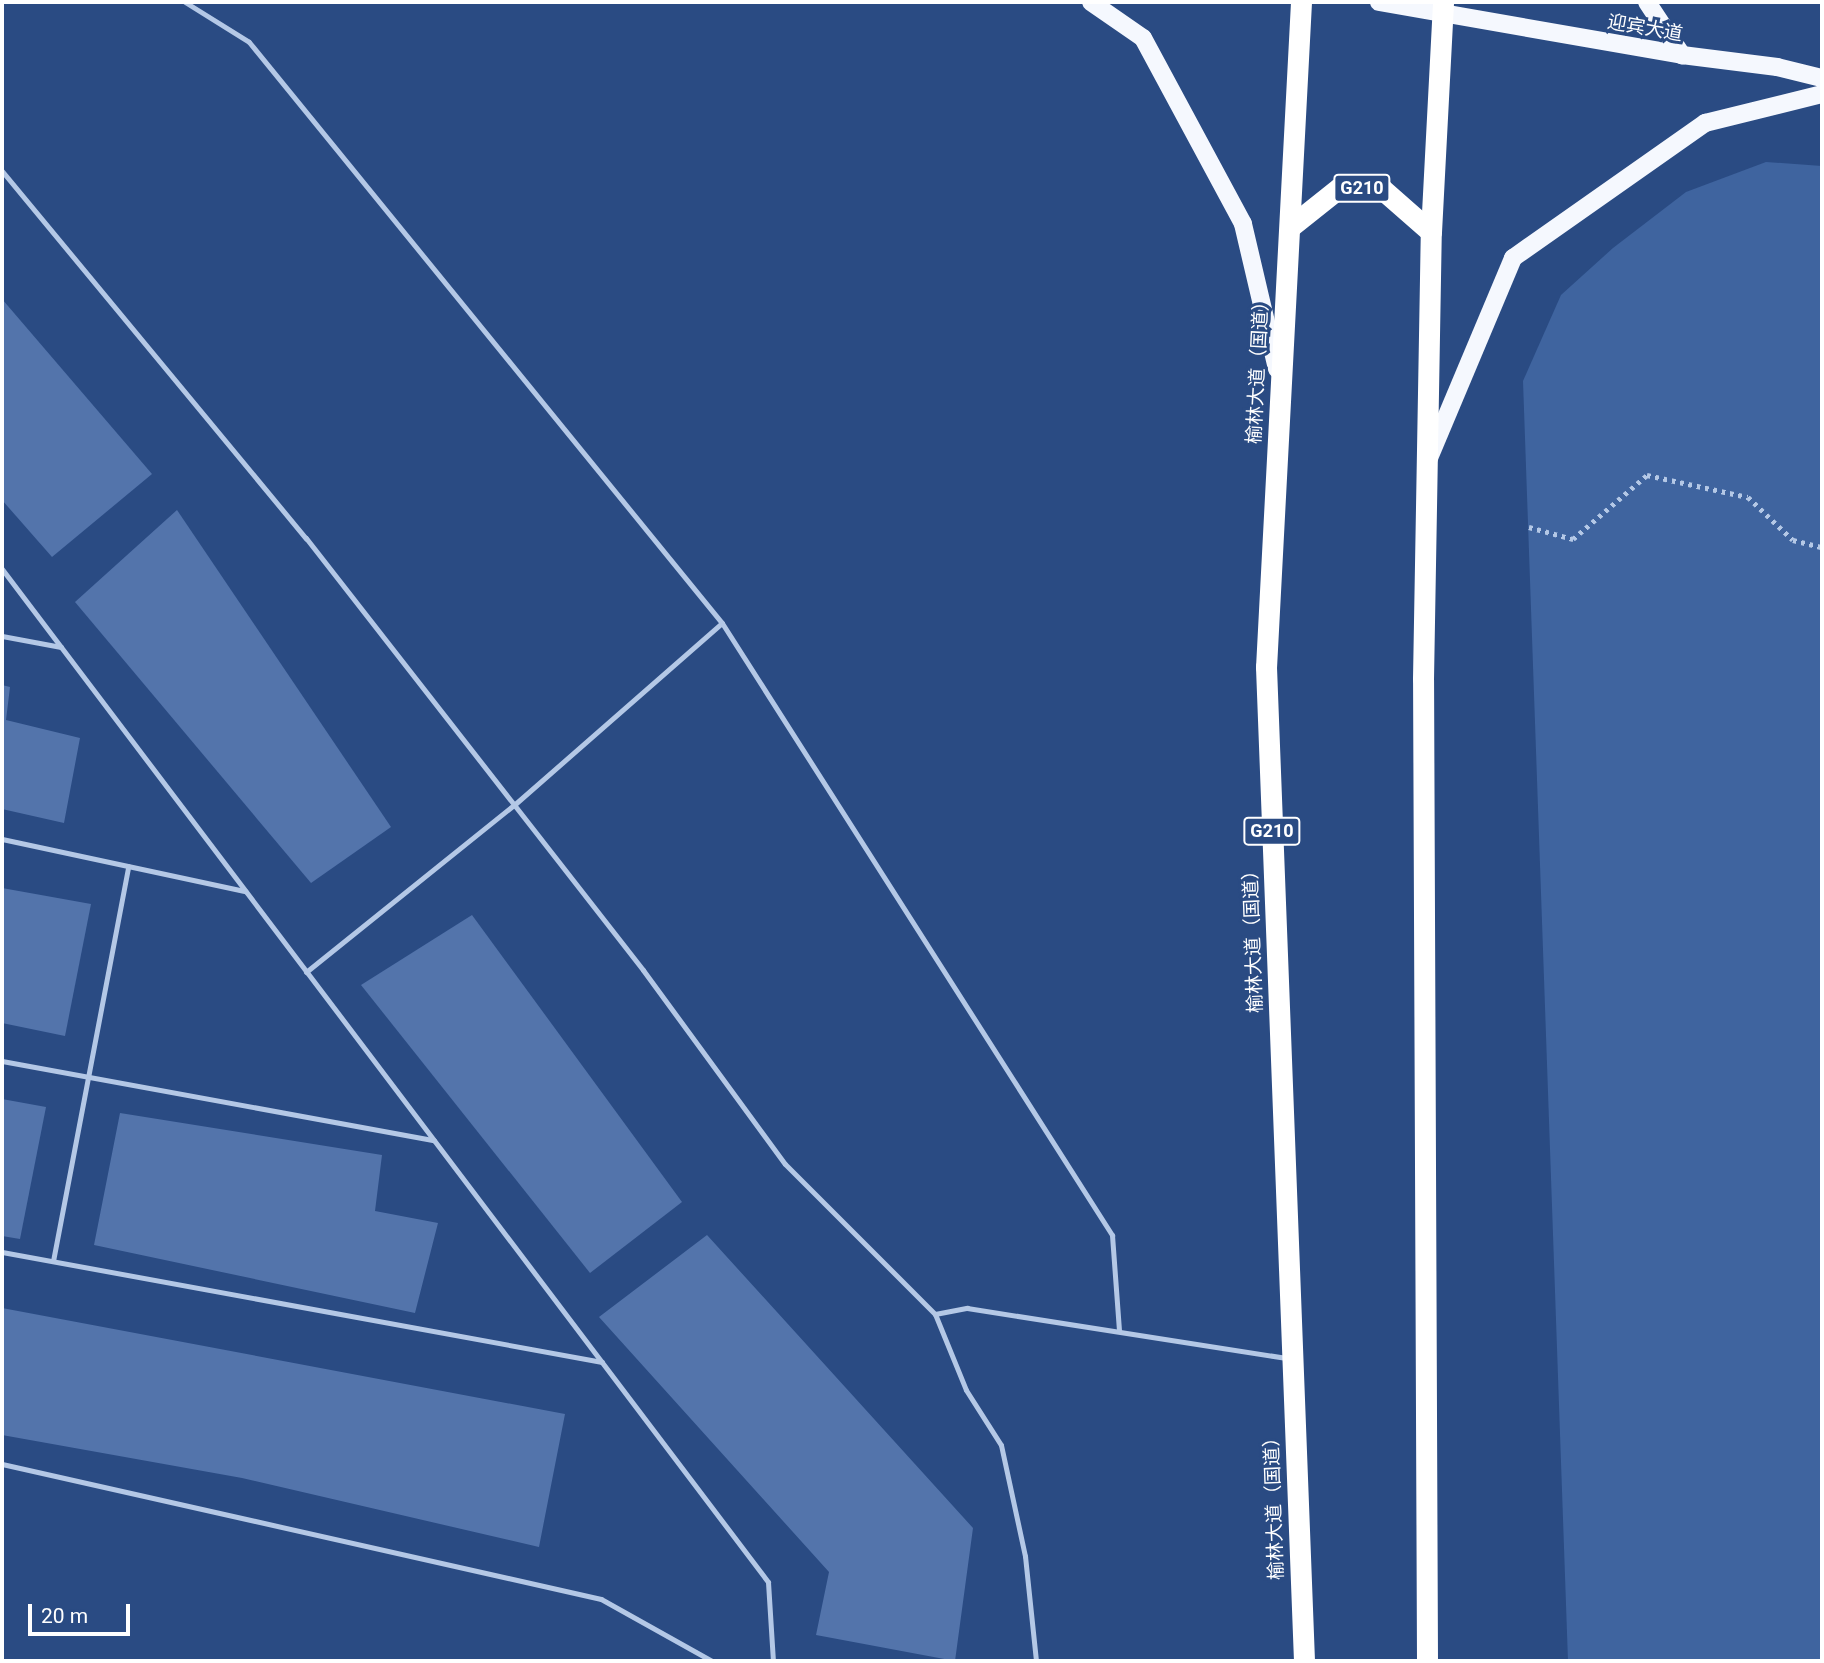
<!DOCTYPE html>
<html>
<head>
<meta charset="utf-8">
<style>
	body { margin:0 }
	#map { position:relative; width:1824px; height:1663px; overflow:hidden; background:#2a4b83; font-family:Roboto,"Noto Sans SC",sans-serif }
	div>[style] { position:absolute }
	.green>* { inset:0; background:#3f649f }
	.building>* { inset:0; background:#5374ab }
	.path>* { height:4.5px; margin-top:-2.25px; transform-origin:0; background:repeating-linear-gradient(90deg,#b4c8e6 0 3.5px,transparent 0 8.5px) }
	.lane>* { height:5px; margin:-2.5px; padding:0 2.5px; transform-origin:2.5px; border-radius:2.5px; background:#b4c8e6 }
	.primary>* { height:18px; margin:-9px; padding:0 9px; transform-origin:9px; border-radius:9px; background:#f5f8fe }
	.highway>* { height:21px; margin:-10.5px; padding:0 10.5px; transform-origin:10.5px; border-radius:10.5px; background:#fff }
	span { translate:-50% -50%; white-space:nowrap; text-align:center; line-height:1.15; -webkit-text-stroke:6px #2a4b83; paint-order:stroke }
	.shield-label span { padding:2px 5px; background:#2a4b83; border:2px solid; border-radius:5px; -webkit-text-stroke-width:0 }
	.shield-label { font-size:18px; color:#fff; font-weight:700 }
	.street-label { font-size:19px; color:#fff }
	.frame { position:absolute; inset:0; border:4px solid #fff; pointer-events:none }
	.scale { position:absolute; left:28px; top:1604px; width:102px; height:32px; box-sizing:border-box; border:4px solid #fff; border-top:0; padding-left:9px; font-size:21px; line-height:24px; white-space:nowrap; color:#fff; -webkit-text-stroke:5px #2a4b83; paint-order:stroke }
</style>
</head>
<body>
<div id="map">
	<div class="green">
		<div style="clip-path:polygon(1766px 162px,1822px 166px,1822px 1661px,1568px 1661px,1523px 381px,1561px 295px,1613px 248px,1686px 192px)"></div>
	</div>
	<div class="building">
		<div style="clip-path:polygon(2px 299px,152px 474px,52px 557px,2px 500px)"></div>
		<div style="clip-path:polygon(177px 510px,391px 827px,311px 883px,75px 602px)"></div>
		<div style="clip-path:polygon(2px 685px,10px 687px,6px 720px,80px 738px,64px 823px,2px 809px)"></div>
		<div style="clip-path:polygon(2px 888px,91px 904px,65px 1036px,2px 1023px)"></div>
		<div style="clip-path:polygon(472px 915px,682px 1202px,590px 1273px,361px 985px)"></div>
		<div style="clip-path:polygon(2px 1099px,46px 1107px,20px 1239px,2px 1236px)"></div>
		<div style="clip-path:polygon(120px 1113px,382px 1155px,375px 1211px,438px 1223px,415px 1313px,94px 1245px)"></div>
		<div style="clip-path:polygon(707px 1235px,973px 1528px,955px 1661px,816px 1635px,829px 1572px,599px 1317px)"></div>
		<div style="clip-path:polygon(2px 1308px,565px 1414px,539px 1547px,242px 1478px,2px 1435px)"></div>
	</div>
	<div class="path">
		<div style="left:1529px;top:527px;width:46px;rotate:15.3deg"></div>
		<div style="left:1573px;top:539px;width:98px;rotate:-40.9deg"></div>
		<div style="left:1647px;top:475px;width:103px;rotate:12.3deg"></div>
		<div style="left:1748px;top:497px;width:62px;rotate:43.7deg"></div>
		<div style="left:1793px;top:540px;width:30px;rotate:14deg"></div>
	</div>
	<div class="lane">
		<div style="left:185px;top:2px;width:75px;rotate:32deg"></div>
		<div style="left:249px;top:42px;width:749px;rotate:50.85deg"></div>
		<div style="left:2px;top:171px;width:477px;rotate:50.4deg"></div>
		<div style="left:306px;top:538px;width:548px;rotate:52.04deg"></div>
		<div style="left:643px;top:970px;width:240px;rotate:53.8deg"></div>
		<div style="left:785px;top:1164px;width:212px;rotate:45deg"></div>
		<div style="left:935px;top:1314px;width:82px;rotate:67.8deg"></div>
		<div style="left:966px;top:1390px;width:65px;rotate:57.5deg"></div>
		<div style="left:1001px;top:1445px;width:114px;rotate:77.8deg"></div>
		<div style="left:1025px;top:1556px;width:106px;rotate:84deg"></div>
		<div style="left:2px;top:569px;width:1270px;rotate:52.9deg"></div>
		<div style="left:768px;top:1582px;width:79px;rotate:86.4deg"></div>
		<div style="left:2px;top:636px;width:60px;rotate:10.6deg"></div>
		<div style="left:2px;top:839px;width:249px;rotate:12.1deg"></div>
		<div style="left:306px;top:972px;width:267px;rotate:-38.8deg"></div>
		<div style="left:514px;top:805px;width:276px;rotate:-41.2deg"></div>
		<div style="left:722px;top:623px;width:726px;rotate:57.49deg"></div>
		<div style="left:1112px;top:1235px;width:96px;rotate:85.8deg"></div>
		<div style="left:2px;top:1061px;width:439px;rotate:10.4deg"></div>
		<div style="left:2px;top:1252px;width:610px;rotate:10.39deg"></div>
		<div style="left:53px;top:1261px;width:402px;rotate:-79.2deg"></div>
		<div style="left:935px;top:1314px;width:33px;rotate:-11deg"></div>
		<div style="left:967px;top:1308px;width:325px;rotate:8.9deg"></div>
		<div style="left:2px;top:1464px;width:614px;rotate:12.7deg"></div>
		<div style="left:601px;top:1599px;width:127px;rotate:29.2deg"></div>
	</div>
	<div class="primary">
		<div style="left:1091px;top:2px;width:63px;rotate:34.7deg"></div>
		<div style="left:1143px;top:38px;width:211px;rotate:61.7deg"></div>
		<div style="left:1243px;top:224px;width:149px;rotate:76.8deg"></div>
		<div style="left:1379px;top:2px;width:308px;rotate:9.9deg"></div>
		<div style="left:1682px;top:55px;width:96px;rotate:7.2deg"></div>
		<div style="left:1777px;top:67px;width:46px;rotate:13.7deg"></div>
		<div style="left:1647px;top:2px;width:64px;rotate:56.6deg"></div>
		<div style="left:1429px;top:458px;width:217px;rotate:-67.2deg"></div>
		<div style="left:1513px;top:258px;width:235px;rotate:-35.1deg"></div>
		<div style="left:1705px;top:123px;width:121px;rotate:-13.9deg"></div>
	</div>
	<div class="highway">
		<div style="left:1301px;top:2px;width:666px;rotate:93.01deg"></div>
		<div style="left:1266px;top:667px;width:995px;rotate:87.81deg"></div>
		<div style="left:1290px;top:227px;width:63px;rotate:-38.5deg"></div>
		<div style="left:1339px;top:188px;width:43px;rotate:1.3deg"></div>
		<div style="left:1382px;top:189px;width:65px;rotate:41.3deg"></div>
		<div style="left:1427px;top:1661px;width:982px;rotate:-90.23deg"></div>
		<div style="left:1423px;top:679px;width:447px;rotate:-89deg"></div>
		<div style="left:1431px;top:232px;width:230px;rotate:-87deg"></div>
	</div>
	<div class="shield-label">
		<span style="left:1362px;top:188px">G210</span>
		<span style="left:1272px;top:831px">G210</span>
	</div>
	<div class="street-label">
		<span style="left:1645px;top:28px;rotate:10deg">迎宾大道</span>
		<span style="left:1258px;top:368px;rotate:-87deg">榆林大道（国道）</span>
		<span style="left:1253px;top:937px;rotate:-92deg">榆林大道（国道）</span>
		<span style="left:1274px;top:1504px;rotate:-92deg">榆林大道（国道）</span>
	</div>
	<div class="frame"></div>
	<div class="scale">20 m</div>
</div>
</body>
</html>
